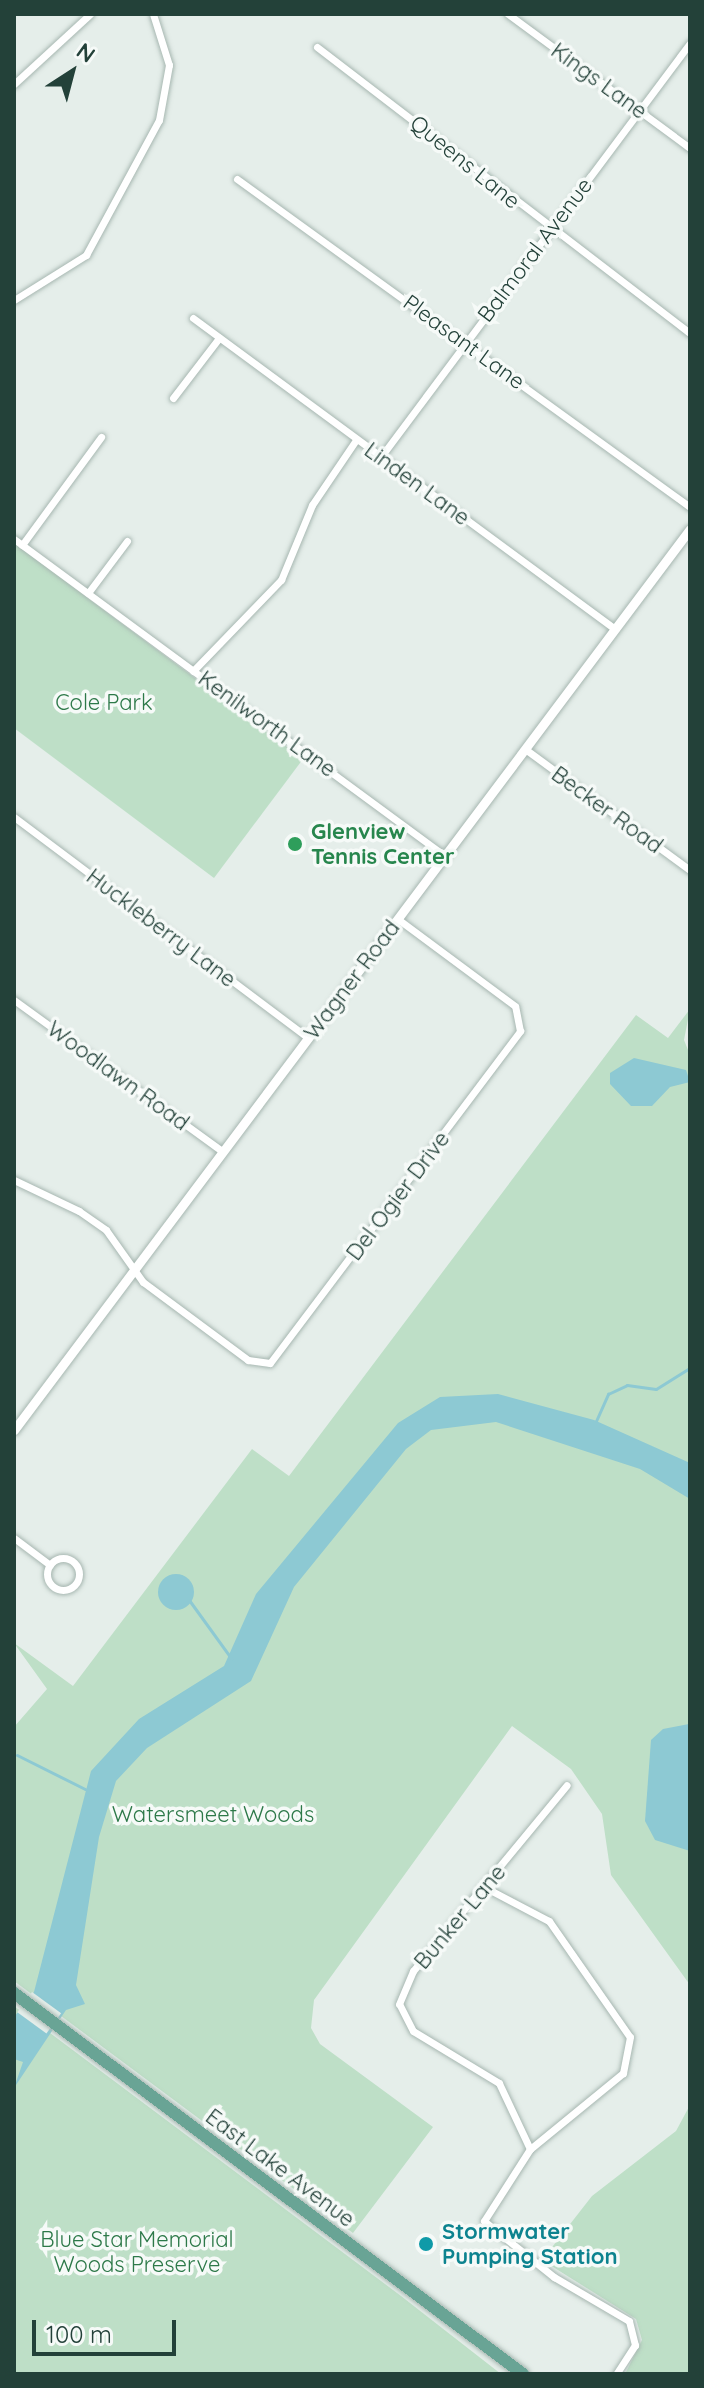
<!DOCTYPE html>
<html>
<head>
<meta charset="utf-8">
<style>
	body { margin:0 }
	#map { position:relative; width:704px; height:2388px; overflow:hidden; background:#e5eeea; font-family:Quicksand,sans-serif }
	div>[style] { position:absolute }
	.green>* { inset:0; background:#bedfc7 }
	.water>* { inset:0; background:#8dc9d3 }
	.round { border-radius:50% }
	.pier>* { inset:0; background:#e5eeea; transform-origin:0 0 }
	.stream>* { height:3px; margin:-1.5px; padding:0 1.5px; transform-origin:1.5px; border-radius:1.5px; background:#8dc9d3 }
	.roads { filter:drop-shadow(0 0 2px #a7b7b1) drop-shadow(0 0 2px #a7b7b1) }
	.minor>* { height:7px; margin:-3.5px; padding:0 3.5px; transform-origin:3.5px; border-radius:3.5px; background:#fff }
	.minor>.ring { margin:-3.5px; padding:0; box-sizing:content-box; background:none; border:7px solid #fff; border-radius:50% }
	.tertiary>* { height:9px; margin:-4.5px; padding:0 4.5px; transform-origin:4.5px; border-radius:4.5px; background:#fff }
	.primary>* { height:12px; margin:-6px; padding:0 6px; transform-origin:6px; border-radius:6px; background:#69a495 }
	.dots>* { width:22px; height:22px; translate:-50% -50%; box-sizing:border-box; border:4px solid #f6faf8; border-radius:50% }
	span { translate:-50% -50%; white-space:nowrap; text-align:center; line-height:1.15; -webkit-text-stroke:7px #f6faf8; paint-order:stroke }
	.street-label { font-size:22px; color:#234139 }
	.park-label { font-size:22px; color:#2d7949 }
	.leisure-label { font-size:22px; color:#27864d; font-weight:700 }
	.left { translate:0 -50%; text-align:left }
	.culture-label { font-size:22px; color:#0d838f; font-weight:700 }
	.frame { position:absolute; inset:0; border:16px solid #234139; pointer-events:none }
	.north { position:absolute; left:32px; top:32px; width:80px; height:80px; -webkit-text-stroke:6px #f6faf8; paint-order:stroke; rotate:36deg; font-size:22px; font-weight:700; line-height:32px; text-align:center; color:#234139 }
	.north::after { content:''; display:block; margin:auto; width:28px; height:36px; background:#234139; clip-path:polygon(50% 0,100% 100%,50% 72%,0 100%) }
	.scale { position:absolute; left:32px; top:2320px; width:144px; height:36px; box-sizing:border-box; border:4px solid #234139; border-top:0; padding-left:10px; font-size:24px; line-height:28px; white-space:nowrap; color:#234139; -webkit-text-stroke:6px #f6faf8; paint-order:stroke }
</style>
</head>
<body>
<div id="map">
	<div class="green">
		<div style="clip-path:polygon(14px 543px,303px 759px,214px 878px,14px 728px)"></div>
		<div style="clip-path:polygon(690px 1009px,684px 1040px,690px 1055px,690px 1985px,611px 1875px,602px 1814px,571px 1769px,512px 1726px,314px 2000px,311px 2028px,320px 2044px,433px 2127px,353px 2233px,14px 1981px,14px 1727px,47px 1689px,14px 1643px,73px 1686px,252px 1449px,289px 1476px,636px 1015px,668px 1038px)"></div>
		<div style="clip-path:polygon(14px 2006px,401px 2296px,501px 2374px,14px 2374px)"></div>
		<div style="clip-path:polygon(690px 2105px,690px 2374px,625px 2374px,642px 2340px,636px 2319px,542px 2260px,592px 2196px,676px 2131px)"></div>
	</div>
	<div class="water">
		<div style="clip-path:polygon(634px 1058px,686px 1070px,690px 1082px,670px 1087px,652px 1106px,631px 1106px,610px 1084px,610px 1073px)"></div>
		<div style="clip-path:polygon(498px 1394px,594px 1420px,690px 1463px,690px 1499px,640px 1469px,496px 1422px,431px 1430px,406px 1449px,294px 1587px,251px 1681px,147px 1748px,116px 1781px,99px 1837px,76px 1985px,85px 2004px,66px 2010px,14px 2088px,23px 2062px,14px 2059px,14px 2017px,34px 1992px,91px 1771px,139px 1719px,224px 1666px,256px 1594px,398px 1423px,440px 1397px)"></div>
		<div class="round" style="left:158px;top:1574px;width:36px;height:36px"></div>
		<div style="clip-path:polygon(689px 1724px,690px 1725px,690px 1851px,655px 1840px,645px 1821px,651px 1740px,663px 1729px)"></div>
	</div>
	<div class="pier">
		<div style="left:32px;top:1992px;width:36px;height:25px;rotate:36deg"></div>
	</div>
	<div class="stream">
		<div style="left:596px;top:1421px;width:30px;rotate:-66deg"></div>
		<div style="left:608px;top:1394px;width:21px;rotate:-25deg"></div>
		<div style="left:627px;top:1385px;width:29px;rotate:8deg"></div>
		<div style="left:656px;top:1389px;width:40px;rotate:-32deg"></div>
		<div style="left:189px;top:1600px;width:72px;rotate:54.1deg"></div>
		<div style="left:17px;top:1755px;width:76px;rotate:26.6deg"></div>
	</div>
	<div class="roads">
		<div class="minor">
			<div style="left:508px;top:14px;width:226px;rotate:36.4deg"></div>
			<div style="left:317px;top:47px;width:470px;rotate:37.5deg"></div>
			<div style="left:14px;top:84px;width:103px;rotate:-42.6deg"></div>
			<div style="left:237px;top:179px;width:559px;rotate:35.91deg"></div>
			<div style="left:14px;top:300px;width:85px;rotate:-32deg"></div>
			<div style="left:86px;top:255px;width:153px;rotate:-61.6deg"></div>
			<div style="left:159px;top:120px;width:56px;rotate:-79.7deg"></div>
			<div style="left:169px;top:65px;width:53px;rotate:-107.4deg"></div>
			<div style="left:193px;top:318px;width:524px;rotate:36.39deg"></div>
			<div style="left:173px;top:398px;width:76px;rotate:-52.5deg"></div>
			<div style="left:380px;top:458px;width:518px;rotate:-53.24deg"></div>
			<div style="left:14px;top:539px;width:535px;rotate:36.33deg"></div>
			<div style="left:22px;top:545px;width:134px;rotate:-53.8deg"></div>
			<div style="left:88px;top:593px;width:65px;rotate:-53.1deg"></div>
			<div style="left:193px;top:671px;width:127px;rotate:-46deg"></div>
			<div style="left:281px;top:580px;width:81px;rotate:-67.5deg"></div>
			<div style="left:312px;top:505px;width:78px;rotate:-55.9deg"></div>
			<div style="left:525px;top:749px;width:205px;rotate:36.3deg"></div>
			<div style="left:14px;top:817px;width:368px;rotate:36.9deg"></div>
			<div style="left:14px;top:1000px;width:258px;rotate:36deg"></div>
			<div style="left:14px;top:1180px;width:72px;rotate:25.5deg"></div>
			<div style="left:79px;top:1211px;width:33px;rotate:35deg"></div>
			<div style="left:106px;top:1230px;width:64px;rotate:54.6deg"></div>
			<div style="left:143px;top:1282px;width:131px;rotate:36.6deg"></div>
			<div style="left:248px;top:1360px;width:22px;rotate:8deg"></div>
			<div style="left:270px;top:1363px;width:416px;rotate:-53deg"></div>
			<div style="left:520px;top:1031px;width:25px;rotate:-101deg"></div>
			<div style="left:515px;top:1006px;width:146px;rotate:-143.4deg"></div>
			<div style="left:14px;top:1538px;width:45px;rotate:36.9deg"></div>
			<div class="ring" style="left:47px;top:1558px;width:25px;height:25px"></div>
			<div style="left:488px;top:1889px;width:69px;rotate:27.7deg"></div>
			<div style="left:549px;top:1921px;width:141px;rotate:55.1deg"></div>
			<div style="left:630px;top:2037px;width:37px;rotate:101deg"></div>
			<div style="left:623px;top:2073px;width:120px;rotate:140.7deg"></div>
			<div style="left:530px;top:2149px;width:85px;rotate:122.6deg"></div>
			<div style="left:484px;top:2221px;width:90px;rotate:38.7deg"></div>
			<div style="left:554px;top:2277px;width:87px;rotate:30.4deg"></div>
			<div style="left:629px;top:2321px;width:25px;rotate:76deg"></div>
			<div style="left:635px;top:2345px;width:35px;rotate:123deg"></div>
			<div style="left:530px;top:2149px;width:73px;rotate:-115.2deg"></div>
			<div style="left:499px;top:2083px;width:100px;rotate:-148.8deg"></div>
			<div style="left:413px;top:2031px;width:30px;rotate:-117deg"></div>
			<div style="left:399px;top:2004px;width:36px;rotate:-67deg"></div>
			<div style="left:413px;top:1971px;width:241px;rotate:-50.4deg"></div>
		</div>
		<div class="tertiary">
			<div style="left:14px;top:1430px;width:1126px;rotate:-53.12deg"></div>
		</div>
		<div class="primary">
			<div style="left:14px;top:1993px;width:636px;rotate:36.82deg"></div>
		</div>
	</div>
	<div class="dots">
		<div style="left:295px;top:844px;background:#2e9e5b"></div>
		<div style="left:426px;top:2244px;background:#0f9aa8"></div>
	</div>
	<div class="street-label">
		<span style="left:599px;top:81px;rotate:36deg">Kings Lane</span>
		<span style="left:465px;top:162px;rotate:39deg">Queens Lane</span>
		<span style="left:535px;top:250px;rotate:-53deg">Balmoral Avenue</span>
		<span style="left:464px;top:342px;rotate:36deg">Pleasant Lane</span>
		<span style="left:417px;top:484px;rotate:36deg">Linden Lane</span>
		<span style="left:267px;top:724px;rotate:36deg">Kenilworth Lane</span>
		<span style="left:607px;top:810px;rotate:36deg">Becker Road</span>
		<span style="left:161px;top:928px;rotate:37deg">Huckleberry Lane</span>
		<span style="left:352px;top:980px;rotate:-53deg">Wagner Road</span>
		<span style="left:118px;top:1076px;rotate:36deg">Woodlawn Road</span>
		<span style="left:398px;top:1196px;rotate:-53deg">Del Ogier Drive</span>
		<span style="left:460px;top:1917px;rotate:-50deg">Bunker Lane</span>
		<span style="left:280px;top:2168px;rotate:37deg">East Lake Avenue</span>
	</div>
	<div class="park-label">
		<span style="left:104px;top:703px">Cole Park</span>
		<span style="left:213px;top:1815px">Watersmeet Woods</span>
		<span style="left:137px;top:2252px">Blue Star Memorial<br>Woods Preserve</span>
	</div>
	<div class="leisure-label">
		<span class="left" style="left:311px;top:844px">Glenview<br>Tennis Center</span>
	</div>
	<div class="culture-label">
		<span class="left" style="left:442px;top:2244px">Stormwater<br>Pumping Station</span>
	</div>
	<div class="frame"></div>
	<div class="north">N</div>
	<div class="scale">100 m</div>
</div>
</body>
</html>
